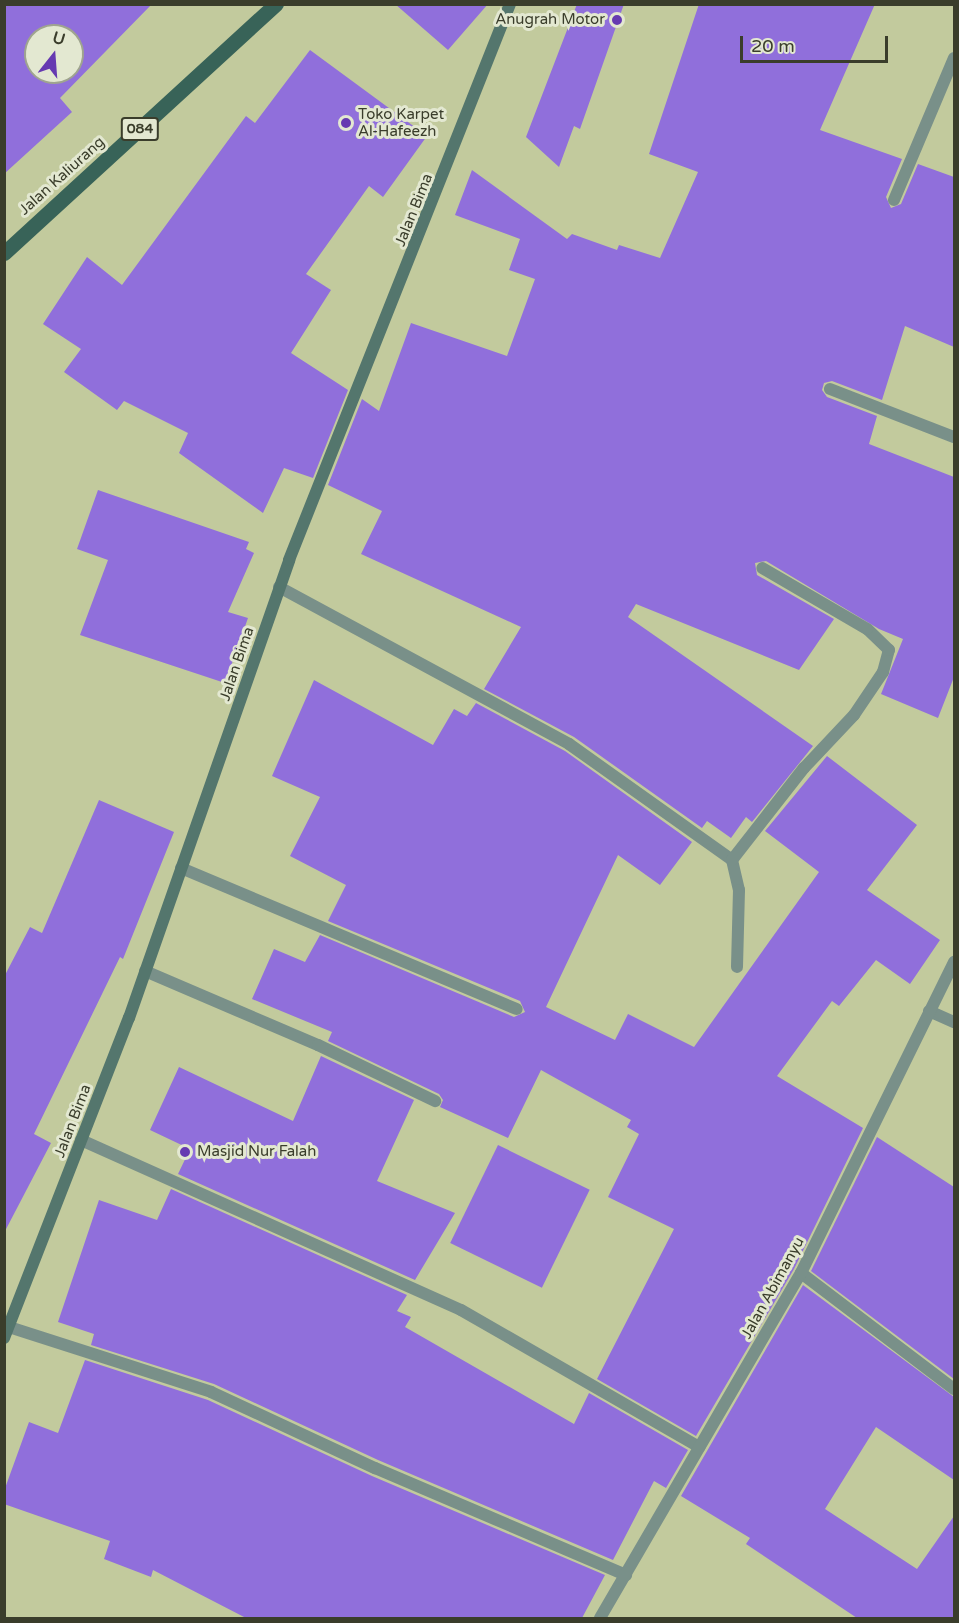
<!DOCTYPE html>
<html>
<head>
<meta charset="utf-8">
<style>
	body { margin:0 }
	#map { position:relative; width:959px; height:1623px; overflow:hidden; background:#c2ca9d; font-family:"Varela Round",sans-serif }
	div>[style] { position:absolute }
	.building>* { inset:0; background:#906fdb; transform-origin:0 0 }
	.lane>* { height:12px; margin:-6px; padding:0 6px; transform-origin:6px; border-radius:6px; background:#799089 }
	.street>* { height:12px; margin:-6px; padding:0 6px; transform-origin:6px; border-radius:6px; background:#799089 }
	.secondary>* { height:12px; margin:-6px; padding:0 6px; transform-origin:6px; border-radius:6px; background:#54766d }
	.primary>* { height:15px; margin:-7.5px; padding:0 7.5px; transform-origin:7.5px; border-radius:7.5px; background:#386358 }
	.dots>* { width:16px; height:16px; translate:-50% -50%; box-sizing:border-box; border:3px solid #e3e8d1; border-radius:50% }
	span { translate:-50% -50%; white-space:nowrap; text-align:center; line-height:1.15; -webkit-text-stroke:6px #e3e8d1; paint-order:stroke }
	.shield-label span { padding:2px 4px; background:#e3e8d1; border:2px solid; border-radius:4px; -webkit-text-stroke-width:0 }
	.shield-label { font-size:14px; color:#3a3d2b; font-weight:700 }
	.poi-label { font-size:15px; color:#3a3d2b }
	.right { translate:-100% -50%; text-align:right }
	.left { translate:0 -50%; text-align:left }
	.street-label { font-size:15px; color:#3a3d2b }
	.frame { position:absolute; inset:0; border:6px solid #3a3d2b; pointer-events:none }
	.north { position:absolute; left:24px; top:24px; width:60px; height:60px; box-sizing:border-box; background:#e3e8d1; border:2px solid #9fa48f; border-radius:50%; rotate:17deg; font-size:16px; font-weight:700; line-height:24px; text-align:center; color:#3a3d2b }
	.north::after { content:''; display:block; margin:auto; width:21px; height:27px; background:#663ab1; clip-path:polygon(50% 0,100% 100%,50% 72%,0 100%) }
	.scale { position:absolute; left:740px; top:36px; width:148px; height:27px; box-sizing:border-box; border:3px solid #3a3d2b; border-top:0; padding-left:8px; font-size:18px; line-height:21px; white-space:nowrap; color:#3a3d2b; -webkit-text-stroke:4px #e3e8d1; paint-order:stroke }
</style>
</head>
<body>
<div id="map">
	<div class="building">
		<div style="clip-path:polygon(evenodd,4px 4px,152px 4px,60px 98px,72px 112px,4px 174px,4px 4px,36px 36px,72px 36px,72px 72px,36px 72px,36px 36px)"></div>
		<div style="clip-path:polygon(395px 4px,488px 4px,448px 50px)"></div>
		<div style="clip-path:polygon(577px 4px,624px 4px,580px 129px,574px 126px,559px 167px,526px 137px)"></div>
		<div style="clip-path:polygon(699px 4px,875px 4px,820px 130px,902px 159px,886px 197px,891px 208px,901px 204px,918px 164px,954px 177px,954px 347px,905px 326px,882px 400px,832px 381px,824px 383px,822px 390px,827px 397px,877px 416px,869px 444px,954px 477px,954px 677px,938px 718px,881px 694px,903px 639px,879px 629px,766px 561px,755px 563px,757px 575px,834px 619px,799px 670px,636px 604px,628px 617px,813px 746px,752px 822px,746px 817px,731px 838px,707px 821px,702px 828px,574px 737px,484px 689px,521px 627px,361px 554px,382px 511px,328px 485px,362px 399px,379px 411px,411px 323px,507px 356px,535px 279px,509px 270px,520px 239px,455px 215px,472px 170px,567px 239px,572px 234px,617px 250px,619px 245px,660px 258px,698px 172px,649px 154px)"></div>
		<div style="clip-path:polygon(310px 50px,427px 136px,383px 197px,369px 186px,306px 274px,331px 290px,291px 353px,348px 390px,313px 478px,284px 468px,263px 513px,179px 453px,188px 433px,124px 401px,117px 410px,64px 372px,81px 349px,43px 324px,87px 257px,122px 285px,246px 116px,255px 123px)"></div>
		<div style="clip-path:polygon(98px 490px,249px 542px,246px 549px,254px 553px,228px 612px,248px 618px,225px 683px,80px 635px,108px 560px,77px 549px)"></div>
		<div style="clip-path:polygon(314px 680px,433px 745px,454px 709px,467px 716px,476px 703px,565px 751px,692px 842px,660px 885px,618px 855px,546px 1007px,615px 1040px,628px 1014px,694px 1047px,819px 872px,765px 831px,827px 756px,917px 825px,867px 890px,940px 940px,910px 984px,876px 960px,839px 1006px,832px 1001px,777px 1076px,863px 1128px,794px 1269px,696px 1436px,597px 1379px,674px 1229px,608px 1197px,639px 1134px,627px 1127px,631px 1120px,541px 1070px,508px 1138px,440px 1107px,443px 1100px,439px 1094px,328px 1041px,332px 1032px,252px 999px,274px 949px,305px 962px,320px 935px,514px 1017px,525px 1012px,520px 1001px,328px 921px,346px 885px,290px 856px,320px 797px,272px 776px)"></div>
		<div style="clip-path:polygon(99px 800px,174px 832px,123px 959px,120px 957px,34px 1134px,51px 1143px,4px 1233px,4px 977px,30px 927px,42px 933px)"></div>
		<div style="clip-path:polygon(321px 1056px,414px 1100px,377px 1181px,455px 1213px,415px 1280px,178px 1174px,190px 1149px,150px 1130px,179px 1067px,293px 1121px)"></div>
		<div style="clip-path:polygon(877px 1137px,954px 1187px,954px 1379px,811px 1271px)"></div>
		<div style="left:498px;top:1145px;width:102px;height:109px;rotate:26deg"></div>
		<div style="clip-path:polygon(171px 1189px,407px 1295px,397px 1311px,411px 1317px,405px 1327px,574px 1424px,589px 1393px,688px 1450px,666px 1488px,654px 1481px,613px 1560px,378px 1460px,214px 1384px,91px 1345px,94px 1334px,58px 1322px,99px 1200px,157px 1220px)"></div>
		<div style="clip-path:polygon(803px 1285px,954px 1397px,954px 1480px,876px 1427px,825px 1509px,917px 1569px,954px 1516px,954px 1618px,857px 1618px,746px 1544px,750px 1538px,681px 1496px)"></div>
		<div style="clip-path:polygon(85px 1360px,208px 1400px,372px 1476px,605px 1575px,582px 1618px,246px 1618px,153px 1570px,151px 1577px,104px 1559px,110px 1541px,4px 1504px,4px 1491px,29px 1422px,58px 1433px)"></div>
	</div>
	<div class="lane">
		<div style="left:894px;top:200px;width:154px;rotate:-67.1deg"></div>
		<div style="left:81px;top:1140px;width:416px;rotate:24.1deg"></div>
		<div style="left:461px;top:1310px;width:275px;rotate:29.9deg"></div>
	</div>
	<div class="street">
		<div style="left:830px;top:389px;width:133px;rotate:21.2deg"></div>
		<div style="left:279px;top:587px;width:330px;rotate:28.4deg"></div>
		<div style="left:569px;top:744px;width:200px;rotate:35.4deg"></div>
		<div style="left:732px;top:860px;width:31px;rotate:77deg"></div>
		<div style="left:739px;top:890px;width:77px;rotate:91.5deg"></div>
		<div style="left:732px;top:860px;width:117px;rotate:-52deg"></div>
		<div style="left:804px;top:768px;width:73px;rotate:-46.7deg"></div>
		<div style="left:854px;top:715px;width:52px;rotate:-56deg"></div>
		<div style="left:883px;top:672px;width:23px;rotate:-75deg"></div>
		<div style="left:889px;top:650px;width:30px;rotate:-136deg"></div>
		<div style="left:867px;top:629px;width:121px;rotate:-149.8deg"></div>
		<div style="left:181px;top:868px;width:364px;rotate:22.8deg"></div>
		<div style="left:145px;top:971px;width:188px;rotate:23.2deg"></div>
		<div style="left:318px;top:1045px;width:130px;rotate:25.6deg"></div>
		<div style="left:929px;top:1011px;width:27px;rotate:24deg"></div>
		<div style="left:801px;top:1273px;width:192px;rotate:37.2deg"></div>
		<div style="left:9px;top:1327px;width:212px;rotate:17.8deg"></div>
		<div style="left:211px;top:1392px;width:181px;rotate:24.9deg"></div>
		<div style="left:375px;top:1468px;width:273px;rotate:23.1deg"></div>
		<div style="left:600px;top:1618px;width:399px;rotate:-59.8deg"></div>
		<div style="left:801px;top:1273px;width:347px;rotate:-63.8deg"></div>
	</div>
	<div class="secondary">
		<div style="left:4px;top:1338px;width:344px;rotate:-68.7deg"></div>
		<div style="left:129px;top:1018px;width:485px;rotate:-70.7deg"></div>
		<div style="left:289px;top:560px;width:598px;rotate:-68.32deg"></div>
	</div>
	<div class="primary">
		<div style="left:4px;top:253px;width:369px;rotate:-42.5deg"></div>
	</div>
	<div class="dots">
		<div style="left:617px;top:20px;background:#663ab1"></div>
		<div style="left:346px;top:123px;background:#663ab1"></div>
		<div style="left:185px;top:1152px;background:#663ab1"></div>
	</div>
	<div class="shield-label">
		<span style="left:140px;top:129px">084</span>
	</div>
	<div class="poi-label">
		<span class="right" style="left:605px;top:20px">Anugrah Motor</span>
		<span class="left" style="left:358px;top:123px">Toko Karpet<br>Al-Hafeezh</span>
		<span class="left" style="left:197px;top:1152px">Masjid Nur Falah</span>
	</div>
	<div class="street-label">
		<span style="left:62px;top:176px;rotate:-42deg">Jalan Kaliurang</span>
		<span style="left:414px;top:210px;rotate:-68deg">Jalan Bima</span>
		<span style="left:237px;top:664px;rotate:-71deg">Jalan Bima</span>
		<span style="left:73px;top:1121px;rotate:-69deg">Jalan Bima</span>
		<span style="left:773px;top:1288px;rotate:-61deg">Jalan Abimanyu</span>
	</div>
	<div class="frame"></div>
	<div class="north">U</div>
	<div class="scale">20 m</div>
</div>
</body>
</html>
